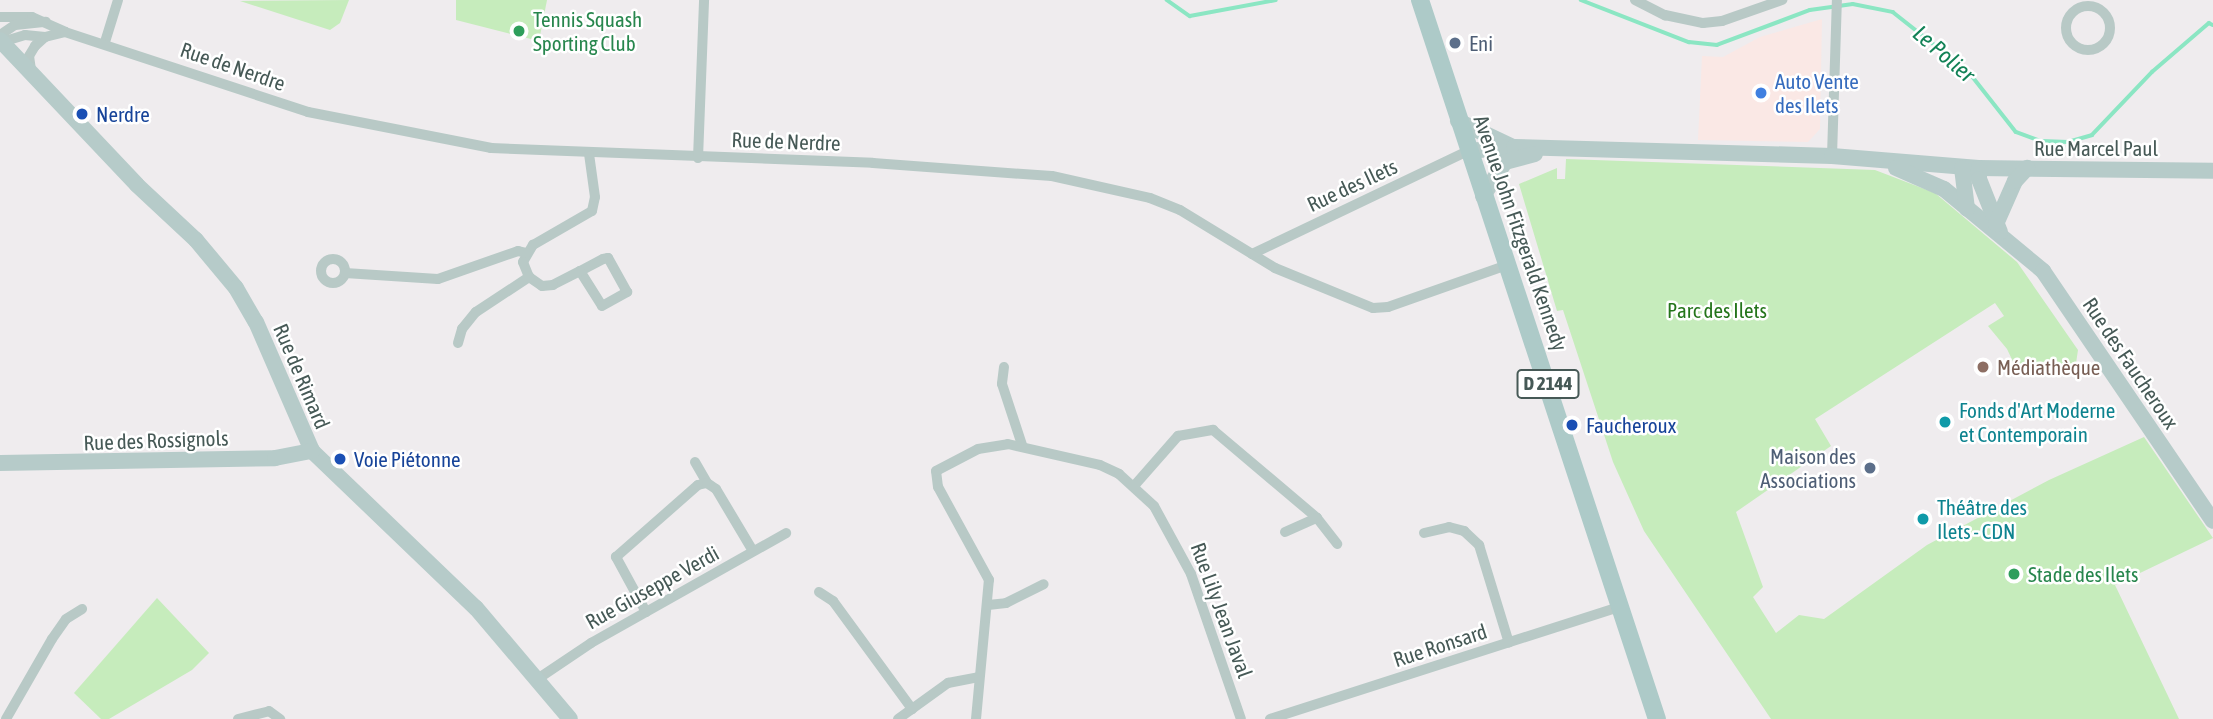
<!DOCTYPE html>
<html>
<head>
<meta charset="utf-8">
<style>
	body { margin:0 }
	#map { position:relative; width:2213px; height:719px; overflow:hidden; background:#efecee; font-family:"Asap Condensed",sans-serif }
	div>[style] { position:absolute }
	.commercial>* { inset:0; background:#fae8e5 }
	.green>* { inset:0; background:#c6ecbc }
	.stream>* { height:3.5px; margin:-1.75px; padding:0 1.75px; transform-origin:1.75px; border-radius:1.75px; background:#8be6c3 }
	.street>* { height:10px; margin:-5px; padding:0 5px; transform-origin:5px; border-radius:5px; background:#b8c9c6 }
	.street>.ring { margin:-5px; padding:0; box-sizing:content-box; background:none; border:10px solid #b8c9c6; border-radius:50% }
	.secondary>* { height:16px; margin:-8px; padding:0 8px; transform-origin:8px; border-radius:8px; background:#b6cbc9 }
	.primary>* { height:18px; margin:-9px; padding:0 9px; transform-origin:9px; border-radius:9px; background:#adcac8 }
	.dots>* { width:19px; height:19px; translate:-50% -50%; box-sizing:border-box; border:4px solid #fff; border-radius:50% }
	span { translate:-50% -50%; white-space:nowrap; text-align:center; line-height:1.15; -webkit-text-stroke:5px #fff; paint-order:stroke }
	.shield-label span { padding:2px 5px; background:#fff; border:2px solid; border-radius:5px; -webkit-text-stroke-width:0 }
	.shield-label { font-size:19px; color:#465956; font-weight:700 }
	.leisure-label { font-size:21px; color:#27864d }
	.left { translate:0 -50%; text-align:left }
	.service-label { font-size:21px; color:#4e5e75 }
	.right { translate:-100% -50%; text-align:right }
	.street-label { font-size:21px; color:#465956 }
	.shop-label { font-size:21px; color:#366cbe }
	.transit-label { font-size:21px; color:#164399 }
	.park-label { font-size:21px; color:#24751b }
	.education-label { font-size:21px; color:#785e54 }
	.culture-label { font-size:21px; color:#0d838f }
	.water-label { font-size:23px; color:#138257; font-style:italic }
</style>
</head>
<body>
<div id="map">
	<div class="commercial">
		<div style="clip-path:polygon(1822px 19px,1820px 129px,1808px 142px,1698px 140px,1702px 56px,1723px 57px,1760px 37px)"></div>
	</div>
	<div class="green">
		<div style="clip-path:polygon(349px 0,340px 23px,330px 30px,240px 1px)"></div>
		<div style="clip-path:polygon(456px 0,547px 0,539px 41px,456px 20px)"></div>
		<div style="clip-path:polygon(1566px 159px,1875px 170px,1935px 193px,2017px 262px,2078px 350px,2075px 370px,2067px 376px,2058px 373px,2048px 359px,2037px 366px,2032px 360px,2017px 370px,2007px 349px,1988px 326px,2004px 316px,1995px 303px,1815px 419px,1831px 446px,1736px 512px,1763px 587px,1753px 597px,1776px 633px,1799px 615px,1824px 619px,1927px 545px,2049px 480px,2144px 437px,2213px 538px,2115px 585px,2179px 719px,1771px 719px,1644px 531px,1613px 462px,1563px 310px,1557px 311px,1519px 184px,1557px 168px,1557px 179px,1565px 179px)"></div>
		<div style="clip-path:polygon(157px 598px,209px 653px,192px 670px,109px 719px,101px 719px,74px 693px)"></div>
	</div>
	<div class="stream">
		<div style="left:1167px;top:0;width:28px;rotate:35deg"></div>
		<div style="left:1190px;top:16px;width:87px;rotate:-10.5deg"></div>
		<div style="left:1581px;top:0;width:116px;rotate:21.3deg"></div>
		<div style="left:1689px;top:42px;width:28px;rotate:6deg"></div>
		<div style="left:1717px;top:45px;width:99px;rotate:-20.6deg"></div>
		<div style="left:1810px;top:10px;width:43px;rotate:-7.9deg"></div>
		<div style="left:1853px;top:4px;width:41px;rotate:11.3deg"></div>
		<div style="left:1893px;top:12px;width:97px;rotate:38.3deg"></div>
		<div style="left:1969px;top:72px;width:76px;rotate:51.9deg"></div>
		<div style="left:2016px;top:132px;width:27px;rotate:20deg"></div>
		<div style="left:2041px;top:141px;width:27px;rotate:2deg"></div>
		<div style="left:2068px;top:142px;width:25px;rotate:-16deg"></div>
		<div style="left:2092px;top:135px;width:87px;rotate:-46.4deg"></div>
		<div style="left:2152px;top:72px;width:75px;rotate:-40.7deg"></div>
		<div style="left:2209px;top:23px;width:4px;rotate:27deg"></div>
	</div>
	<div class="street">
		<div style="left:1635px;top:0;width:34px;rotate:27deg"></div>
		<div style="left:1665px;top:15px;width:39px;rotate:12deg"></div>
		<div style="left:1703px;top:23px;width:19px;rotate:-6deg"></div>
		<div style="left:1722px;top:21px;width:64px;rotate:-19.3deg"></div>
		<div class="ring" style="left:2066px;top:6px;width:34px;height:34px"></div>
		<div style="left:0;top:17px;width:32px"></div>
		<div style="left:32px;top:17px;width:36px;rotate:24deg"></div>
		<div style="left:45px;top:37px;width:20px;rotate:-174deg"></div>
		<div style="left:25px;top:35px;width:24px;rotate:163deg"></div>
		<div style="left:2px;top:42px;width:7px;rotate:-106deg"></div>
		<div style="left:0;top:35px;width:18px;rotate:-34deg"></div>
		<div style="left:15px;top:25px;width:31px;rotate:-6deg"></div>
		<div style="left:105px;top:42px;width:44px;rotate:-72.8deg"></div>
		<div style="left:31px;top:70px;width:14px;rotate:-98deg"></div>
		<div style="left:29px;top:56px;width:12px;rotate:-59deg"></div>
		<div style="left:35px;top:46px;width:13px;rotate:-42deg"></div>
		<div style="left:45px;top:37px;width:21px;rotate:-14deg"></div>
		<div style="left:65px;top:32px;width:256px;rotate:18.2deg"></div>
		<div style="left:308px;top:112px;width:187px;rotate:11.1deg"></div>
		<div style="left:491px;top:148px;width:382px;rotate:2.2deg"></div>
		<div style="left:873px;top:163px;width:179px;rotate:4.2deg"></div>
		<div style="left:1052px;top:176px;width:100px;rotate:12.7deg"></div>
		<div style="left:1150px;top:198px;width:32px;rotate:22deg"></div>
		<div style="left:1180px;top:210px;width:111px;rotate:31.4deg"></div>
		<div style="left:1275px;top:268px;width:106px;rotate:22.2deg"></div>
		<div style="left:1373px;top:308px;width:15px;rotate:-4deg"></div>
		<div style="left:1388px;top:307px;width:126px;rotate:-19.4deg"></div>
		<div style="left:1832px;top:156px;width:156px;rotate:-88.2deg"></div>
		<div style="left:698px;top:158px;width:158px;rotate:-87.8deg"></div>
		<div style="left:1252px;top:254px;width:239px;rotate:-25.5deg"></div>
		<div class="ring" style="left:321px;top:259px;width:14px;height:14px"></div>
		<div style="left:580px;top:271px;width:41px;rotate:57.8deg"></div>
		<div style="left:602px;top:306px;width:29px;rotate:-29deg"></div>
		<div style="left:627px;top:292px;width:39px;rotate:-119deg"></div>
		<div style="left:608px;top:258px;width:5px;rotate:169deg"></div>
		<div style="left:603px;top:259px;width:26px;rotate:152deg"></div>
		<div style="left:580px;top:271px;width:30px;rotate:153deg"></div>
		<div style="left:553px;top:285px;width:11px;rotate:175deg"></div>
		<div style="left:542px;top:286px;width:16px;rotate:-145deg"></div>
		<div style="left:529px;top:277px;width:16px;rotate:-112deg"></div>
		<div style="left:523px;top:262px;width:20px;rotate:-60deg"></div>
		<div style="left:533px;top:245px;width:68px;rotate:-30deg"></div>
		<div style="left:592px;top:211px;width:14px;rotate:-78deg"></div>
		<div style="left:595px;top:197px;width:43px;rotate:-97.9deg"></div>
		<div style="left:345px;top:273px;width:93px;rotate:3.7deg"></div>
		<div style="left:438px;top:279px;width:85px;rotate:-19.3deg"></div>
		<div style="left:518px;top:251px;width:8px;rotate:14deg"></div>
		<div style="left:458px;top:343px;width:15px;rotate:-74deg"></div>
		<div style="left:462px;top:329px;width:22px;rotate:-51deg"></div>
		<div style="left:476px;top:312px;width:64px;rotate:-33.4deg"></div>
		<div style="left:1004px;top:367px;width:17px;rotate:97deg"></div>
		<div style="left:1002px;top:384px;width:64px;rotate:71.8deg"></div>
		<div style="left:695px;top:462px;width:24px;rotate:60deg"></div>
		<div style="left:1134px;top:486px;width:67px;rotate:-48.7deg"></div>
		<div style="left:1178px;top:436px;width:36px;rotate:-10deg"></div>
		<div style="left:1213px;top:430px;width:136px;rotate:40.2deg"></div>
		<div style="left:1317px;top:518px;width:33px;rotate:52deg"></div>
		<div style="left:1285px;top:532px;width:35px;rotate:-24deg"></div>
		<div style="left:1424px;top:533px;width:26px;rotate:-13deg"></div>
		<div style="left:1449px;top:527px;width:16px;rotate:15deg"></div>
		<div style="left:1464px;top:531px;width:21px;rotate:43deg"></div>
		<div style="left:1479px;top:545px;width:102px;rotate:73deg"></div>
		<div style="left:819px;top:592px;width:17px;rotate:33deg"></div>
		<div style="left:833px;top:601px;width:134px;rotate:53.8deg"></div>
		<div style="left:988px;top:605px;width:18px;rotate:-6deg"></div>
		<div style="left:1006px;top:603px;width:42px;rotate:-26.6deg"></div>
		<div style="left:646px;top:612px;width:63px;rotate:-118.6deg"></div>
		<div style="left:616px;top:557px;width:109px;rotate:-41.3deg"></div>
		<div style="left:698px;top:485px;width:9px;rotate:-13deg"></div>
		<div style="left:707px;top:483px;width:11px;rotate:34deg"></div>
		<div style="left:716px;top:489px;width:72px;rotate:59.2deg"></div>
		<div style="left:539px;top:678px;width:63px;rotate:-33.9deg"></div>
		<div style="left:591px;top:643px;width:224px;rotate:-29.4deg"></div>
		<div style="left:6px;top:719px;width:92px;rotate:-60.1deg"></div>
		<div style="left:52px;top:639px;width:24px;rotate:-55deg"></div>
		<div style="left:66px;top:619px;width:19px;rotate:-32deg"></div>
		<div style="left:238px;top:719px;width:32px;rotate:-14deg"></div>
		<div style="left:269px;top:711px;width:14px;rotate:36deg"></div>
		<div style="left:898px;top:719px;width:62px;rotate:-35.8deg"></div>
		<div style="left:948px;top:683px;width:31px;rotate:-11deg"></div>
		<div style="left:976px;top:719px;width:140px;rotate:-84.7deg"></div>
		<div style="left:989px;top:580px;width:106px;rotate:-118.7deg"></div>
		<div style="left:938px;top:487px;width:16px;rotate:-97deg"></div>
		<div style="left:936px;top:471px;width:47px;rotate:-27.6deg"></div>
		<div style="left:978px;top:449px;width:30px;rotate:-9deg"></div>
		<div style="left:1008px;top:444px;width:94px;rotate:12.9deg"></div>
		<div style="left:1100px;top:465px;width:21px;rotate:25deg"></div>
		<div style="left:1119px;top:474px;width:47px;rotate:42.4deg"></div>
		<div style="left:1154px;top:506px;width:77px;rotate:61.4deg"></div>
		<div style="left:1191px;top:574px;width:153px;rotate:71deg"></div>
		<div style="left:1270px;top:719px;width:369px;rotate:-17.8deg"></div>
	</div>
	<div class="secondary">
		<div style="left:0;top:40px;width:199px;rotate:46.6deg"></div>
		<div style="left:137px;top:185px;width:81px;rotate:43deg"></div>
		<div style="left:196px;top:240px;width:62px;rotate:50.2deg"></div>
		<div style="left:236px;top:288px;width:39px;rotate:60deg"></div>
		<div style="left:256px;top:322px;width:141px;rotate:66.5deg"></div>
		<div style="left:312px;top:451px;width:227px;rotate:43.8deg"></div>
		<div style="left:476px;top:608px;width:145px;rotate:49.7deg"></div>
		<div style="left:1458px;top:121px;width:59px;rotate:25.3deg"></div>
		<div style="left:1468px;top:151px;width:46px;rotate:-5deg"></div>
		<div style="left:1514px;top:147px;width:318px;rotate:1.6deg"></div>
		<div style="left:1832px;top:156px;width:147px;rotate:4.7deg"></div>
		<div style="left:1979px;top:168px;width:234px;rotate:0.7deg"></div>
		<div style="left:1896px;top:168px;width:52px;rotate:23.6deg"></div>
		<div style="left:1944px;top:189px;width:129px;rotate:39.6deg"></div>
		<div style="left:2043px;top:271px;width:302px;rotate:55.8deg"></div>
		<div style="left:1962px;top:168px;width:41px;rotate:83deg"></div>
		<div style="left:1979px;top:168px;width:11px;rotate:90deg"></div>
		<div style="left:1979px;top:179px;width:57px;rotate:68.4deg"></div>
		<div style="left:1483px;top:196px;width:40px;rotate:-57.1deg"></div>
		<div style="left:1505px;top:162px;width:31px;rotate:-15deg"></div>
		<div style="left:1996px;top:224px;width:47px;rotate:-66.2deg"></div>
		<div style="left:2015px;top:181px;width:18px;rotate:-47deg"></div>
		<div style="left:0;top:463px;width:275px;rotate:-1deg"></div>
		<div style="left:275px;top:458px;width:38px;rotate:-11deg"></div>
	</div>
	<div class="primary">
		<div style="left:1420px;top:0;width:757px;rotate:71.76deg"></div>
	</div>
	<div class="dots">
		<div style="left:519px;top:31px;background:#2e9e5b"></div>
		<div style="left:1455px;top:43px;background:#5c6f8a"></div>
		<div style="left:1761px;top:93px;background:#3f7fe0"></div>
		<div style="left:82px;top:114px;background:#1a4fb4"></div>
		<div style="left:1983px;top:367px;background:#8d6e63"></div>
		<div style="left:1945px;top:422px;background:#0f9aa8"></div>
		<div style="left:1572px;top:425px;background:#1a4fb4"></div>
		<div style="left:340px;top:459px;background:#1a4fb4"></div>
		<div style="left:1870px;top:468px;background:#5c6f8a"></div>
		<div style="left:1923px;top:519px;background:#0f9aa8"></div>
		<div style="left:2014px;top:574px;background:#2e9e5b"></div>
	</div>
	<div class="shield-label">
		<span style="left:1548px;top:384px">D 2144</span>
	</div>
	<div class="leisure-label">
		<span class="left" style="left:533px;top:31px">Tennis Squash<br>Sporting Club</span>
		<span class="left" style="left:2028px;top:574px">Stade des Ilets</span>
	</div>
	<div class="service-label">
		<span class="left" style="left:1469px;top:43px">Eni</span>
		<span class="right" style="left:1856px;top:468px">Maison des<br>Associations</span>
	</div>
	<div class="street-label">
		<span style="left:233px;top:66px;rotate:19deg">Rue de Nerdre</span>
		<span style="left:786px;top:141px;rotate:2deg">Rue de Nerdre</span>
		<span style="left:2096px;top:148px">Rue Marcel Paul</span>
		<span style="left:1352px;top:185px;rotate:-25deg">Rue des Ilets</span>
		<span style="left:1521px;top:233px;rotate:71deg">Avenue John Fitzgerald Kennedy</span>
		<span style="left:2131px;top:363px;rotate:56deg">Rue des Faucheroux</span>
		<span style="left:302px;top:376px;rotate:67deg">Rue de Rimard</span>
		<span style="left:156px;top:440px;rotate:-2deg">Rue des Rossignols</span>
		<span style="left:652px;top:587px;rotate:-29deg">Rue Giuseppe Verdi</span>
		<span style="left:1222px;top:610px;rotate:70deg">Rue Lily Jean Javal</span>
		<span style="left:1440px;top:645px;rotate:-18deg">Rue Ronsard</span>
	</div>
	<div class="shop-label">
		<span class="left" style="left:1775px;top:93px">Auto Vente<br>des Ilets</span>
	</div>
	<div class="transit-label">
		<span class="left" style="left:96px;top:114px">Nerdre</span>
		<span class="left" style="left:1586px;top:425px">Faucheroux</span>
		<span class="left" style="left:354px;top:459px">Voie Piétonne</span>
	</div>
	<div class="park-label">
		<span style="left:1717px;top:310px">Parc des Ilets</span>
	</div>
	<div class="education-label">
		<span class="left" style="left:1997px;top:367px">Médiathèque</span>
	</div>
	<div class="culture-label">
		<span class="left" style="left:1959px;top:422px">Fonds d'Art Moderne<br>et Contemporain</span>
		<span class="left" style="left:1937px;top:519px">Théâtre des<br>Ilets - CDN</span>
	</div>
	<div class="water-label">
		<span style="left:1944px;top:54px;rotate:41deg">Le Polier</span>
	</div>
</div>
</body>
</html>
